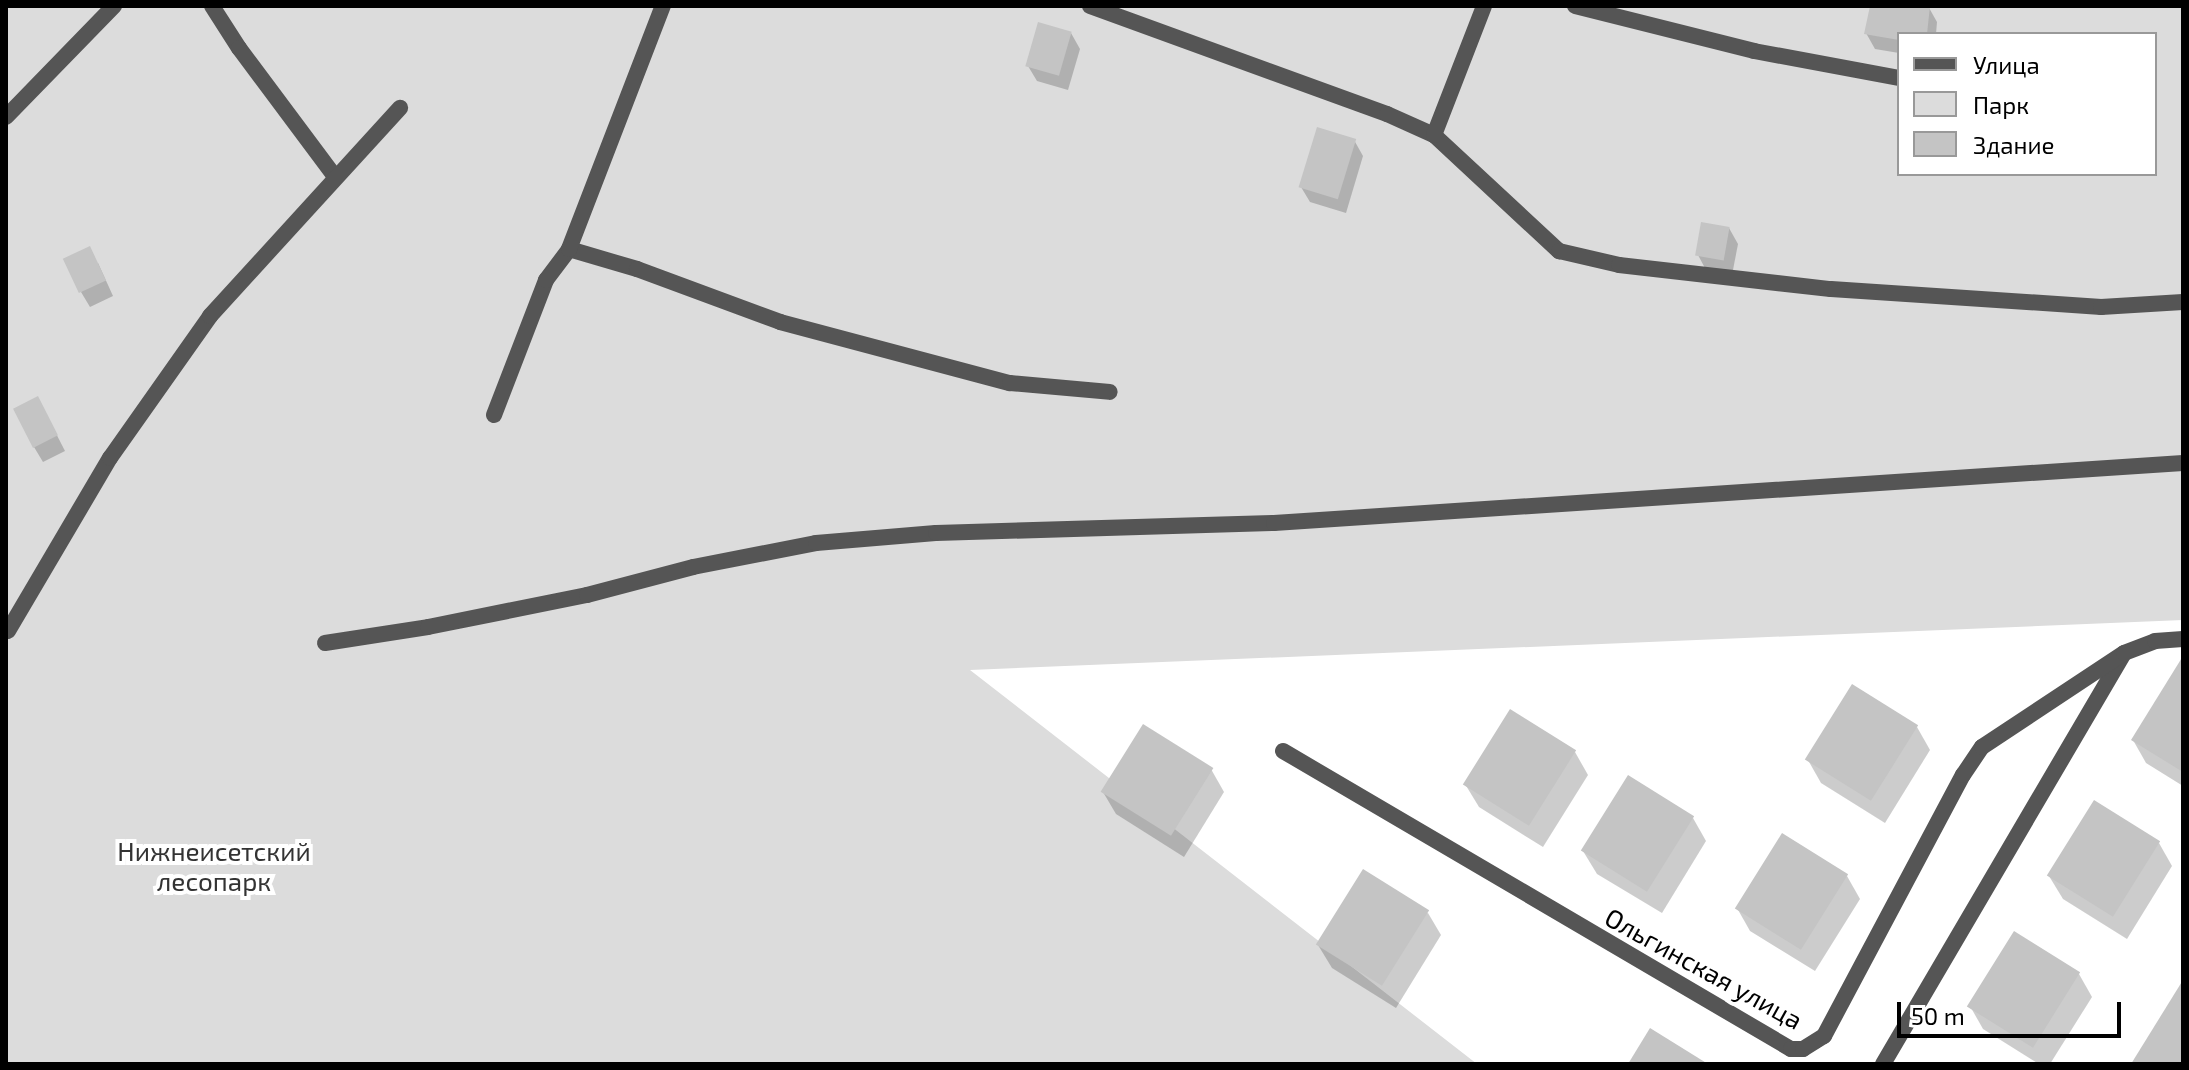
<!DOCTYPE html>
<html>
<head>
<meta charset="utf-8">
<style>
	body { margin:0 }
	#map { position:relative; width:2189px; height:1070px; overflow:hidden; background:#fff; font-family:"Exo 2",sans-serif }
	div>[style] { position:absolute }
	.green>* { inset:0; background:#dcdcdc }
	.shadow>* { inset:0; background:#0003 }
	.building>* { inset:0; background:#c4c4c4; transform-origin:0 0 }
	.lane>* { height:16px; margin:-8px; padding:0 8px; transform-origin:8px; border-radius:8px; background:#555 }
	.street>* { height:16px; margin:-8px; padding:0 8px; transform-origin:8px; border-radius:8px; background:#555 }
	span { translate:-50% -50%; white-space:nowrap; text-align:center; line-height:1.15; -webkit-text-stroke:8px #fff; paint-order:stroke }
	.park-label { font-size:26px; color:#333 }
	.street-label { font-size:26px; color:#000 }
	.frame { position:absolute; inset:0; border:8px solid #000; pointer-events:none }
	.legend { position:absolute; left:1897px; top:32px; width:260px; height:144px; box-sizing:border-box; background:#fff; border:2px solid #999; margin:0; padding:10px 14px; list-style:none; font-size:24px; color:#000 }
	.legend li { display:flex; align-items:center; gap:16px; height:40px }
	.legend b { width:40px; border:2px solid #999 }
	.scale { position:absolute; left:1897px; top:1002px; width:224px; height:36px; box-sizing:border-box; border:4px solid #000; border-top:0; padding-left:10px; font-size:24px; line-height:28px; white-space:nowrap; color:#000; -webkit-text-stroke:6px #fff; paint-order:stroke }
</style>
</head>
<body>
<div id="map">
	<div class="green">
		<div style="clip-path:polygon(evenodd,6px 6px,2183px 6px,2183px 620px,970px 670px,1477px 1064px,6px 1064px,6px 6px,1899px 34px,2155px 34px,2155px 174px,1899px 174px,1899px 34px)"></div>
	</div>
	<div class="shadow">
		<div style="clip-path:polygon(1872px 6px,1928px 6px,1937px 22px,1936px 34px,1899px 34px,1899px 53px,1875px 49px,1866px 33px)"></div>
		<div style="clip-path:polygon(1071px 33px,1080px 49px,1068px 90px,1037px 81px,1028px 66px)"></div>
		<div style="clip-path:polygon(1354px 140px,1363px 156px,1346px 213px,1310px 202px,1301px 187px)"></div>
		<div style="clip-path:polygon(1729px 228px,1738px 244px,1732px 275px,1706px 270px,1698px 255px)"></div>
		<div style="clip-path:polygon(98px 263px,113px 296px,90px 307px,81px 292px)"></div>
		<div style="clip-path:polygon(46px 414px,65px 451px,43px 462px,34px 447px)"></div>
		<div style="clip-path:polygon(2183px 671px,2183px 786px,2146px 763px,2133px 740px)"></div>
		<div style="clip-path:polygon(1917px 727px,1930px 750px,1885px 823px,1821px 783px,1808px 760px)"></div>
		<div style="clip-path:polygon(1575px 752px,1588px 775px,1543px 847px,1479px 807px,1465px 784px)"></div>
		<div style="clip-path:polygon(1211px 769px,1224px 792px,1184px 857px,1116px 814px,1103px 792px)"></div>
		<div style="clip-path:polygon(1693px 818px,1706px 841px,1662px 913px,1597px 874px,1583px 851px)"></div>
		<div style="clip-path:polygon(2159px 843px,2172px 866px,2127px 939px,2063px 899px,2049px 876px)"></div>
		<div style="clip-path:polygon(1847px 876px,1860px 899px,1815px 971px,1750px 931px,1737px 908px)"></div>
		<div style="clip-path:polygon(1428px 913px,1441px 935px,1396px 1008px,1332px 968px,1318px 945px)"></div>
		<div style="clip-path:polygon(2015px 934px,2079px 974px,2092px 997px,2050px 1064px,2039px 1064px,1983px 1029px,1970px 1006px)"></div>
	</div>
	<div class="building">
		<div style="clip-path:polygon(1870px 6px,1930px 6px,1927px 34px,1899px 34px,1899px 40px,1864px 34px)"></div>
		<div style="left:1038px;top:22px;width:35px;height:46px;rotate:16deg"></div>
		<div style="left:1317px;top:127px;width:41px;height:63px;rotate:17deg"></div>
		<div style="left:1701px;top:222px;width:29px;height:34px;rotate:10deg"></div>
		<div style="left:90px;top:246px;width:38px;height:30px;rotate:65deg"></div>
		<div style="left:38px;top:396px;width:44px;height:28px;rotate:63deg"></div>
		<div style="clip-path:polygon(2183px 656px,2183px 772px,2131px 740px)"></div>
		<div style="left:1852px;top:684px;width:78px;height:89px;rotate:32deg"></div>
		<div style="left:1510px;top:709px;width:78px;height:89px;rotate:32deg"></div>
		<div style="left:1143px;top:724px;width:83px;height:80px;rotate:32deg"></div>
		<div style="left:1628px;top:775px;width:78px;height:89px;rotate:32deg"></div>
		<div style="left:2094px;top:800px;width:78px;height:89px;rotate:32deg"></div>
		<div style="left:1782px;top:833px;width:78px;height:89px;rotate:32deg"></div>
		<div style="left:1363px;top:869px;width:78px;height:89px;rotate:32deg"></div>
		<div style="left:2014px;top:931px;width:78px;height:89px;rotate:32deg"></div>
		<div style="clip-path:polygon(2183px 980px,2183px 1064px,2131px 1064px)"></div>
		<div style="clip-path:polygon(1650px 1028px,1708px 1064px,1628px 1064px)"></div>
	</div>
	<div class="lane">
		<div style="left:212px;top:6px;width:50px;rotate:57.3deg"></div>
		<div style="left:239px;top:48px;width:161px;rotate:53.3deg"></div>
		<div style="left:1090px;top:6px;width:316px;rotate:20deg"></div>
		<div style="left:1387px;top:114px;width:51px;rotate:24.1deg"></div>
		<div style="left:1434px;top:135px;width:171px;rotate:42.9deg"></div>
		<div style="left:1559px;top:251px;width:62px;rotate:13.1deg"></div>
		<div style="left:1619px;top:265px;width:213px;rotate:6.5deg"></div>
		<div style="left:1831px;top:289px;width:271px;rotate:3.8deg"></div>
		<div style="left:2101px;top:307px;width:82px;rotate:-3.5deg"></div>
		<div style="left:1575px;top:6px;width:185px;rotate:14.1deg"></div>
		<div style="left:1754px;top:51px;width:147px;rotate:10.5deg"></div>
		<div style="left:6px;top:117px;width:155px;rotate:-45.8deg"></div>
		<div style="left:1434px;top:135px;width:138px;rotate:-68.8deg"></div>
		<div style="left:569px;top:249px;width:71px;rotate:16.4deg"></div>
		<div style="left:637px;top:269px;width:153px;rotate:20.3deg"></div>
		<div style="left:780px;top:322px;width:238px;rotate:14.9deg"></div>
		<div style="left:1010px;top:383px;width:100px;rotate:5.1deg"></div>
		<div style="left:494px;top:415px;width:145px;rotate:-68.9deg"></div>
		<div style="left:546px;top:280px;width:39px;rotate:-53deg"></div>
		<div style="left:569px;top:249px;width:261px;rotate:-68.9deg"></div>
		<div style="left:8px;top:631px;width:201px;rotate:-59.5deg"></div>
		<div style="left:110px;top:458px;width:174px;rotate:-54.8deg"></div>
		<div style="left:210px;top:316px;width:282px;rotate:-47.6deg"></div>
		<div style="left:325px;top:643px;width:104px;rotate:-8.8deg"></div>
		<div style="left:428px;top:627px;width:162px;rotate:-11.4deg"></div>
		<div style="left:587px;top:595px;width:110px;rotate:-14.8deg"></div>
		<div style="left:693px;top:567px;width:125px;rotate:-11deg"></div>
		<div style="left:816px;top:543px;width:120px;rotate:-4.8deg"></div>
		<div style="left:936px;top:533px;width:338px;rotate:-1.7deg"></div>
		<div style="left:1274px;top:523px;width:911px;rotate:-3.78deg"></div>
		<div style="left:1883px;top:1064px;width:476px;rotate:-59.6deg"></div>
	</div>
	<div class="street">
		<div style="left:1283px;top:751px;width:589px;rotate:30.4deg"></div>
		<div style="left:1791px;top:1049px;width:12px"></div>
		<div style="left:1803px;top:1049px;width:25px;rotate:-32deg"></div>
		<div style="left:1824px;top:1036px;width:296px;rotate:-62deg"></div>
		<div style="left:1963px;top:775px;width:34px;rotate:-56deg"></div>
		<div style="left:1982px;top:747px;width:170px;rotate:-33.5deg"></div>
		<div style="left:2124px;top:653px;width:33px;rotate:-21deg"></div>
		<div style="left:2155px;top:641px;width:28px;rotate:-4deg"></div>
	</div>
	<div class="park-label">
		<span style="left:214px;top:866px">Нижнеисетский<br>лесопарк</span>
	</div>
	<div class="street-label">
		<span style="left:1704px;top:968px;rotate:29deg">Ольгинская улица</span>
	</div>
	<div class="frame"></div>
	<ul class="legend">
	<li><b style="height:10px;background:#555"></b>Улица</li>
	<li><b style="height:22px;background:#dcdcdc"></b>Парк</li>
	<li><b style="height:22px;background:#c4c4c4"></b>Здание</li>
	</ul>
	<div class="scale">50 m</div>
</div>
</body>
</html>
